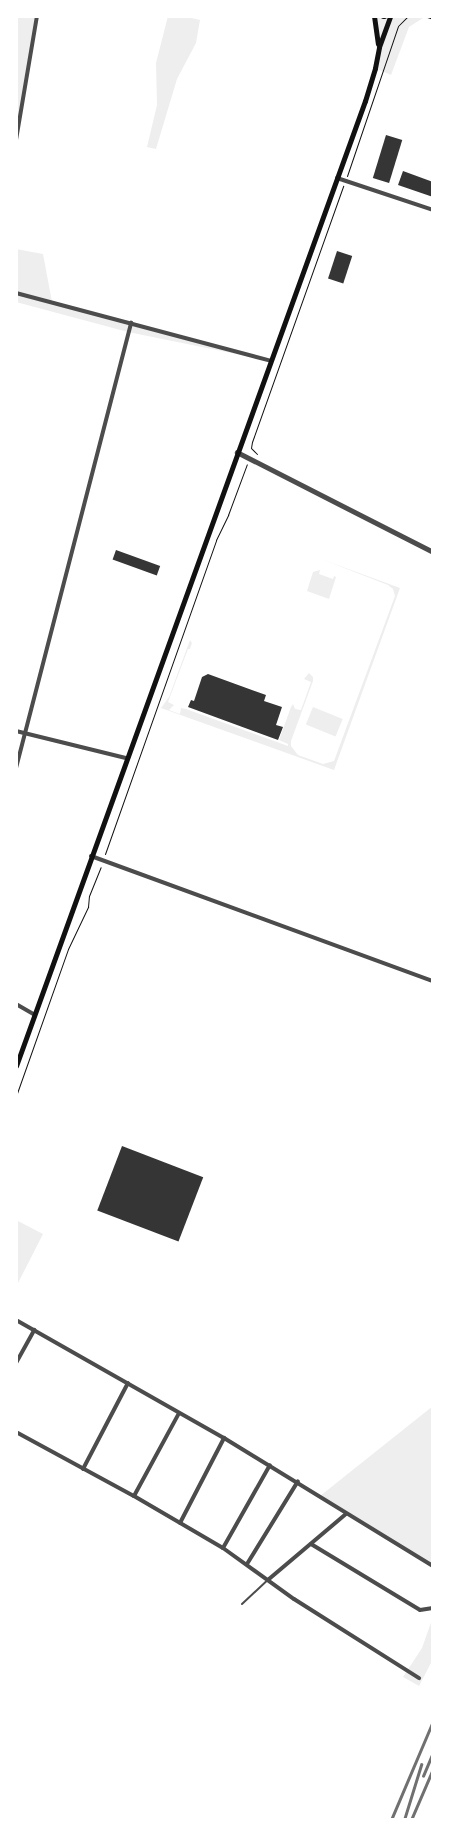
<!DOCTYPE html>
<html>
<head>
<meta charset="utf-8">
<style>
	body { margin:0 }
	#map { position:relative; width:449px; height:1836px; overflow:hidden; background:#fff; font-family:"PT Sans Narrow",sans-serif }
	div>[style] { position:absolute }
	.green>* { inset:0; background:#eee; transform-origin:0 0 }
	.building>* { inset:0; background:#353535; transform-origin:0 0 }
	.path>* { height:1px; margin:-0.5px; padding:0 0.5px; transform-origin:0.5px; border-radius:0.5px; background:#111 }
	.service>* { height:2px; margin:-1px; padding:0 1px; transform-origin:1px; border-radius:1px; background:#4c4c4c }
	.minor>* { height:4px; margin:-2px; padding:0 2px; transform-origin:2px; border-radius:2px; background:#4c4c4c }
	.tertiary>* { height:4.5px; margin:-2.25px; padding:0 2.25px; transform-origin:2.25px; border-radius:2.25px; background:#4c4c4c }
	.secondary>* { height:5px; margin:-2.5px; padding:0 2.5px; transform-origin:2.5px; border-radius:2.5px; background:#111 }
	.rail>* { height:2.5px; margin:-1.25px; padding:0 1.25px; transform-origin:1.25px; border-radius:1.25px; background:#707070 }
	span { translate:-50% -50%; white-space:nowrap; text-align:center; line-height:1.15; -webkit-text-stroke:4.5px #fff; paint-order:stroke }
	.frame { position:absolute; inset:0; border:18px solid #fff; pointer-events:none }
</style>
</head>
<body>
<div id="map">
	<div class="green">
		<div style="clip-path:polygon(16px 16px,37px 16px,16px 132px)"></div>
		<div style="clip-path:polygon(168px 16px,183px 16px,200px 20px,196px 43px,177px 79px,156px 149px,147px 147px,157px 105px,156px 63px)"></div>
		<div style="clip-path:polygon(374px 16px,426px 16px,409px 27px,391px 75px,375px 68px,379px 47px)"></div>
		<div style="clip-path:polygon(16px 249px,43px 254px,52px 302px,271px 361px,128px 332px,16px 302px)"></div>
		<div style="clip-path:polygon(321px 559px,400px 588px,334px 770px,161px 708px,169px 697px,190px 640px,192px 643px,190px 649px,188px 649px,168px 702px,174px 705px,169px 710px,180px 714px,181px 708px,186px 709px,288px 746px,288px 744px,279px 740px,291px 707px,293px 704px,295px 709px,301px 710px,311px 682px,304px 679px,309px 673px,313px 677px,313px 681px,291px 741px,291px 746px,298px 755px,323px 764px,334px 761px,395px 596px,393px 589px,388px 585px)"></div>
		<div style="clip-path:polygon(320px 570px,319px 574px,333px 579px,334px 576px,336px 577px,329px 599px,307px 591px,313px 572px)"></div>
		<div style="left:313px;top:707px;width:32px;height:19px;rotate:22deg"></div>
		<div style="clip-path:polygon(16px 1220px,43px 1234px,16px 1287px)"></div>
		<div style="clip-path:polygon(433px 1406px,433px 1566px,320px 1496px)"></div>
		<div style="clip-path:polygon(433px 1617px,433px 1659px,419px 1686px,403px 1677px,422px 1648px)"></div>
	</div>
	<div class="building">
		<div style="left:386px;top:135px;width:17px;height:45px;rotate:17deg"></div>
		<div style="clip-path:polygon(403px 171px,433px 182px,433px 197px,398px 185px)"></div>
		<div style="left:337px;top:251px;width:16px;height:29px;rotate:18deg"></div>
		<div style="left:116px;top:550px;width:47px;height:10px;rotate:20deg"></div>
		<div style="clip-path:polygon(208px 674px,266px 695px,264px 701px,282px 707px,276px 725px,283px 727px,278px 740px,188px 707px,191px 700px,194px 701px,202px 677px)"></div>
		<div style="left:122px;top:1146px;width:87px;height:69px;rotate:21deg"></div>
	</div>
	<div class="path">
		<div style="left:424px;top:16px;width:9px;rotate:18deg"></div>
		<div style="left:347px;top:176px;width:158px;rotate:-71.2deg"></div>
		<div style="left:398px;top:26px;width:14px;rotate:-45deg"></div>
		<div style="left:257px;top:454px;width:8px;rotate:-135deg"></div>
		<div style="left:251px;top:448px;width:6px;rotate:-81deg"></div>
		<div style="left:252px;top:442px;width:272px;rotate:-70.4deg"></div>
		<div style="left:105px;top:854px;width:333px;rotate:-70.5deg"></div>
		<div style="left:216px;top:540px;width:28px;rotate:-64deg"></div>
		<div style="left:228px;top:515px;width:54px;rotate:-69.6deg"></div>
		<div style="left:16px;top:1096px;width:156px;rotate:-70.5deg"></div>
		<div style="left:68px;top:949px;width:47px;rotate:-64.5deg"></div>
		<div style="left:88px;top:907px;width:11px;rotate:-85deg"></div>
		<div style="left:89px;top:896px;width:31px;rotate:-68deg"></div>
	</div>
	<div class="service">
		<div style="left:242px;top:1604px;width:34px;rotate:-43deg"></div>
	</div>
	<div class="minor">
		<div style="left:16px;top:140px;width:126px;rotate:-80.4deg"></div>
		<div style="left:337px;top:178px;width:101px;rotate:18.4deg"></div>
		<div style="left:16px;top:293px;width:264px;rotate:14.9deg"></div>
		<div style="left:16px;top:731px;width:113px;rotate:13.8deg"></div>
		<div style="left:16px;top:768px;width:460px;rotate:-75.5deg"></div>
		<div style="left:91px;top:856px;width:364px;rotate:20.1deg"></div>
		<div style="left:16px;top:1004px;width:22px;rotate:30deg"></div>
		<div style="left:16px;top:1320px;width:239px;rotate:29.6deg"></div>
		<div style="left:224px;top:1438px;width:245px;rotate:31.5deg"></div>
		<div style="left:16px;top:1363px;width:38px;rotate:-61deg"></div>
		<div style="left:16px;top:1432px;width:134px;rotate:28.5deg"></div>
		<div style="left:134px;top:1496px;width:103px;rotate:30.3deg"></div>
		<div style="left:223px;top:1548px;width:87px;rotate:35.7deg"></div>
		<div style="left:294px;top:1599px;width:148px;rotate:32.3deg"></div>
		<div style="left:83px;top:1469px;width:97px;rotate:-62.4deg"></div>
		<div style="left:134px;top:1496px;width:94px;rotate:-61.5deg"></div>
		<div style="left:180px;top:1523px;width:96px;rotate:-62.6deg"></div>
		<div style="left:311px;top:1544px;width:127px;rotate:31.2deg"></div>
		<div style="left:420px;top:1610px;width:13px;rotate:-9deg"></div>
		<div style="left:223px;top:1548px;width:95px;rotate:-60.5deg"></div>
		<div style="left:247px;top:1564px;width:97px;rotate:-58.4deg"></div>
		<div style="left:269px;top:1579px;width:101px;rotate:-40.2deg"></div>
	</div>
	<div class="tertiary">
		<div style="left:237px;top:452px;width:220px;rotate:27deg"></div>
	</div>
	<div class="secondary">
		<div style="left:374px;top:16px;width:28px;rotate:82deg"></div>
		<div style="left:383px;top:16px;width:1px"></div>
		<div style="left:16px;top:1066px;width:1026px;rotate:-70.12deg"></div>
		<div style="left:365px;top:101px;width:34px;rotate:-73deg"></div>
		<div style="left:375px;top:68px;width:21px;rotate:-79deg"></div>
		<div style="left:379px;top:47px;width:33px;rotate:-70deg"></div>
	</div>
	<div class="rail">
		<div style="left:423px;top:1776px;width:25px;rotate:-67deg"></div>
		<div style="left:391px;top:1820px;width:108px;rotate:-67deg"></div>
		<div style="left:404px;top:1820px;width:58px;rotate:-72.8deg"></div>
		<div style="left:411px;top:1820px;width:56px;rotate:-66.7deg"></div>
	</div>
	<div class="frame"></div>
</div>
</body>
</html>
